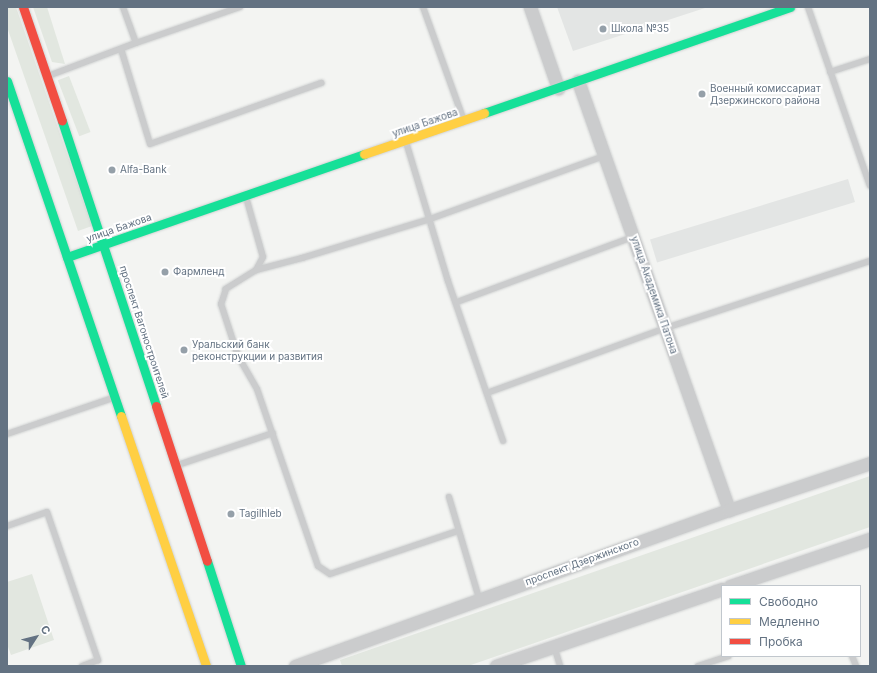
<!DOCTYPE html>
<html>
<head>
<meta charset="utf-8">
<style>
	body { margin:0 }
	#map { position:relative; width:877px; height:673px; overflow:hidden; background:#f3f4f2; font-family:Inter,sans-serif }
	div>[style] { position:absolute }
	.built>* { inset:0; background:#e3e5e4; transform-origin:0 0 }
	.green>* { inset:0; background:#e2e7e0; transform-origin:0 0 }
	.roads { filter:drop-shadow(0 0 1px #d0d2d2) drop-shadow(0 0 1px #d0d2d2) }
	.lane>* { height:6px; margin:-3px; padding:0 3px; transform-origin:3px; border-radius:3px; background:#cbcccd }
	.street>* { height:13px; margin:-6.5px; padding:0 6.5px; transform-origin:6.5px; border-radius:6.5px; background:#cbcccd }
	.fast>* { height:9px; margin:-4.5px; padding:0 4.5px; transform-origin:4.5px; border-radius:4.5px; background:#16e098 }
	.slow>* { height:9px; margin:-4.5px; padding:0 4.5px; transform-origin:4.5px; border-radius:4.5px; background:#ffcf43 }
	.jam>* { height:9px; margin:-4.5px; padding:0 4.5px; transform-origin:4.5px; border-radius:4.5px; background:#f24e42 }
	.dots>* { width:11px; height:11px; translate:-50% -50%; box-sizing:border-box; border:2px solid #fff; border-radius:50% }
	span { translate:-50% -50%; white-space:nowrap; text-align:center; line-height:1.15; -webkit-text-stroke:4px #fff; paint-order:stroke }
	.poi-label { font-size:10px; color:#637282 }
	.left { translate:0 -50%; text-align:left }
	.street-label { font-size:10px; color:#637282 }
	.frame { position:absolute; inset:0; border:8px solid #637282; pointer-events:none }
	.legend { position:absolute; left:721px; top:585px; width:140px; height:72px; box-sizing:border-box; background:#fff; border:1px solid #c1c7cd; margin:0; padding:5px 7px; list-style:none; font-size:12px; color:#637282 }
	.legend li { display:flex; align-items:center; gap:8px; height:20px }
	.legend b { width:20px; border:1px solid #c1c7cd }
	.north { position:absolute; left:16px; top:617px; width:40px; height:40px; -webkit-text-stroke:3px #fff; paint-order:stroke; rotate:54deg; font-size:11px; font-weight:700; line-height:16px; text-align:center; color:#637282 }
	.north::after { content:''; display:block; margin:auto; width:14px; height:18px; background:#637282; clip-path:polygon(50% 0,100% 100%,50% 72%,0 100%) }
</style>
</head>
<body>
<div id="map">
	<div class="built">
		<div style="clip-path:polygon(557px 7px,708px 7px,573px 51px)"></div>
		<div style="left:848px;top:179px;width:24px;height:207px;rotate:73deg"></div>
	</div>
	<div class="green">
		<div style="clip-path:polygon(7px 7px,16px 7px,92px 226px,78px 231px,7px 27px)"></div>
		<div style="clip-path:polygon(33px 7px,47px 7px,65px 64px,52px 62px)"></div>
		<div style="left:69px;top:76px;width:60px;height:12px;rotate:69deg"></div>
		<div style="clip-path:polygon(870px 476px,870px 527px,468px 666px,342px 666px,340px 660px)"></div>
		<div style="clip-path:polygon(32px 574px,54px 640px,11px 655px,7px 644px,7px 582px)"></div>
	</div>
	<div class="roads">
		<div class="lane">
			<div style="left:423px;top:7px;width:118px;rotate:70.2deg"></div>
			<div style="left:808px;top:7px;width:189px;rotate:70.9deg"></div>
			<div style="left:136px;top:43px;width:110px;rotate:-19.1deg"></div>
			<div style="left:121px;top:49px;width:99px;rotate:73deg"></div>
			<div style="left:150px;top:144px;width:182px;rotate:-19.6deg"></div>
			<div style="left:830px;top:72px;width:42px;rotate:-18deg"></div>
			<div style="left:48px;top:76px;width:94px;rotate:-20.6deg"></div>
			<div style="left:136px;top:43px;width:38px;rotate:-110deg"></div>
			<div style="left:406px;top:142px;width:145px;rotate:73.2deg"></div>
			<div style="left:448px;top:281px;width:169px;rotate:71deg"></div>
			<div style="left:246px;top:197px;width:62px;rotate:74.2deg"></div>
			<div style="left:263px;top:257px;width:15px;rotate:118deg"></div>
			<div style="left:256px;top:270px;width:36px;rotate:148deg"></div>
			<div style="left:226px;top:289px;width:16px;rotate:108deg"></div>
			<div style="left:221px;top:304px;width:55px;rotate:71.9deg"></div>
			<div style="left:238px;top:356px;width:38px;rotate:60deg"></div>
			<div style="left:257px;top:389px;width:187px;rotate:71deg"></div>
			<div style="left:318px;top:566px;width:14px;rotate:34deg"></div>
			<div style="left:330px;top:574px;width:135px;rotate:-18.6deg"></div>
			<div style="left:256px;top:270px;width:48px;rotate:-14.6deg"></div>
			<div style="left:302px;top:258px;width:134px;rotate:-16.9deg"></div>
			<div style="left:430px;top:219px;width:185px;rotate:-19.9deg"></div>
			<div style="left:457px;top:302px;width:188px;rotate:-20.3deg"></div>
			<div style="left:487px;top:393px;width:190px;rotate:-20deg"></div>
			<div style="left:666px;top:328px;width:215px;rotate:-18.2deg"></div>
			<div style="left:7px;top:434px;width:112px;rotate:-18.8deg"></div>
			<div style="left:178px;top:465px;width:100px;rotate:-18.6deg"></div>
			<div style="left:449px;top:497px;width:105px;rotate:73.5deg"></div>
			<div style="left:7px;top:526px;width:42px;rotate:-19.3deg"></div>
			<div style="left:47px;top:512px;width:157px;rotate:71deg"></div>
			<div style="left:98px;top:660px;width:17px;rotate:159deg"></div>
			<div style="left:554px;top:646px;width:21px;rotate:73deg"></div>
			<div style="left:852px;top:656px;width:11px;rotate:68deg"></div>
			<div style="left:698px;top:666px;width:32px;rotate:-18deg"></div>
		</div>
		<div class="street">
			<div style="left:530px;top:7px;width:86px;rotate:70.9deg"></div>
			<div style="left:578px;top:81px;width:455px;rotate:70.6deg"></div>
			<div style="left:730px;top:586px;width:148px;rotate:-18.6deg"></div>
			<div style="left:295px;top:666px;width:461px;rotate:-19.8deg"></div>
			<div style="left:729px;top:510px;width:149px;rotate:-18.4deg"></div>
			<div style="left:496px;top:666px;width:239px;rotate:-18.8deg"></div>
		</div>
		<div class="fast">
			<div style="left:7px;top:81px;width:354px;rotate:71.2deg"></div>
			<div style="left:484px;top:113px;width:324px;rotate:-19.1deg"></div>
			<div style="left:62px;top:121px;width:300px;rotate:71.7deg"></div>
			<div style="left:67px;top:257px;width:314px;rotate:-19.1deg"></div>
			<div style="left:207px;top:561px;width:110px;rotate:72.1deg"></div>
		</div>
		<div class="slow">
			<div style="left:364px;top:154px;width:127px;rotate:-18.9deg"></div>
			<div style="left:121px;top:416px;width:264px;rotate:71.2deg"></div>
		</div>
		<div class="jam">
			<div style="left:23px;top:7px;width:120px;rotate:71.1deg"></div>
			<div style="left:156px;top:406px;width:163px;rotate:71.8deg"></div>
		</div>
	</div>
	<div class="dots">
		<div style="left:603px;top:29px;background:#95a0a9"></div>
		<div style="left:702px;top:94px;background:#95a0a9"></div>
		<div style="left:112px;top:170px;background:#95a0a9"></div>
		<div style="left:165px;top:272px;background:#95a0a9"></div>
		<div style="left:184px;top:350px;background:#95a0a9"></div>
		<div style="left:231px;top:514px;background:#95a0a9"></div>
	</div>
	<div class="poi-label">
		<span class="left" style="left:611px;top:29px">Школа №35</span>
		<span class="left" style="left:710px;top:94px">Военный комиссариат<br>Дзержинского района</span>
		<span class="left" style="left:120px;top:170px">Alfa-Bank</span>
		<span class="left" style="left:173px;top:272px">Фармленд</span>
		<span class="left" style="left:192px;top:350px">Уральский банк<br>реконструкции и развития</span>
		<span class="left" style="left:239px;top:514px">Tagilhleb</span>
	</div>
	<div class="street-label">
		<span style="left:425px;top:123px;rotate:-19deg">улица Бажова</span>
		<span style="left:119px;top:228px;rotate:-19deg">улица Бажова</span>
		<span style="left:654px;top:295px;rotate:71deg">улица Академика Патона</span>
		<span style="left:144px;top:332px;rotate:72deg">проспект Вагоностроителей</span>
		<span style="left:582px;top:562px;rotate:-20deg">проспект Дзержинского</span>
	</div>
	<div class="frame"></div>
	<ul class="legend">
	<li><b style="height:5px;background:#16e098"></b>Свободно</li>
	<li><b style="height:5px;background:#ffcf43"></b>Медленно</li>
	<li><b style="height:5px;background:#f24e42"></b>Пробка</li>
	</ul>
	<div class="north">С</div>
</div>
</body>
</html>
